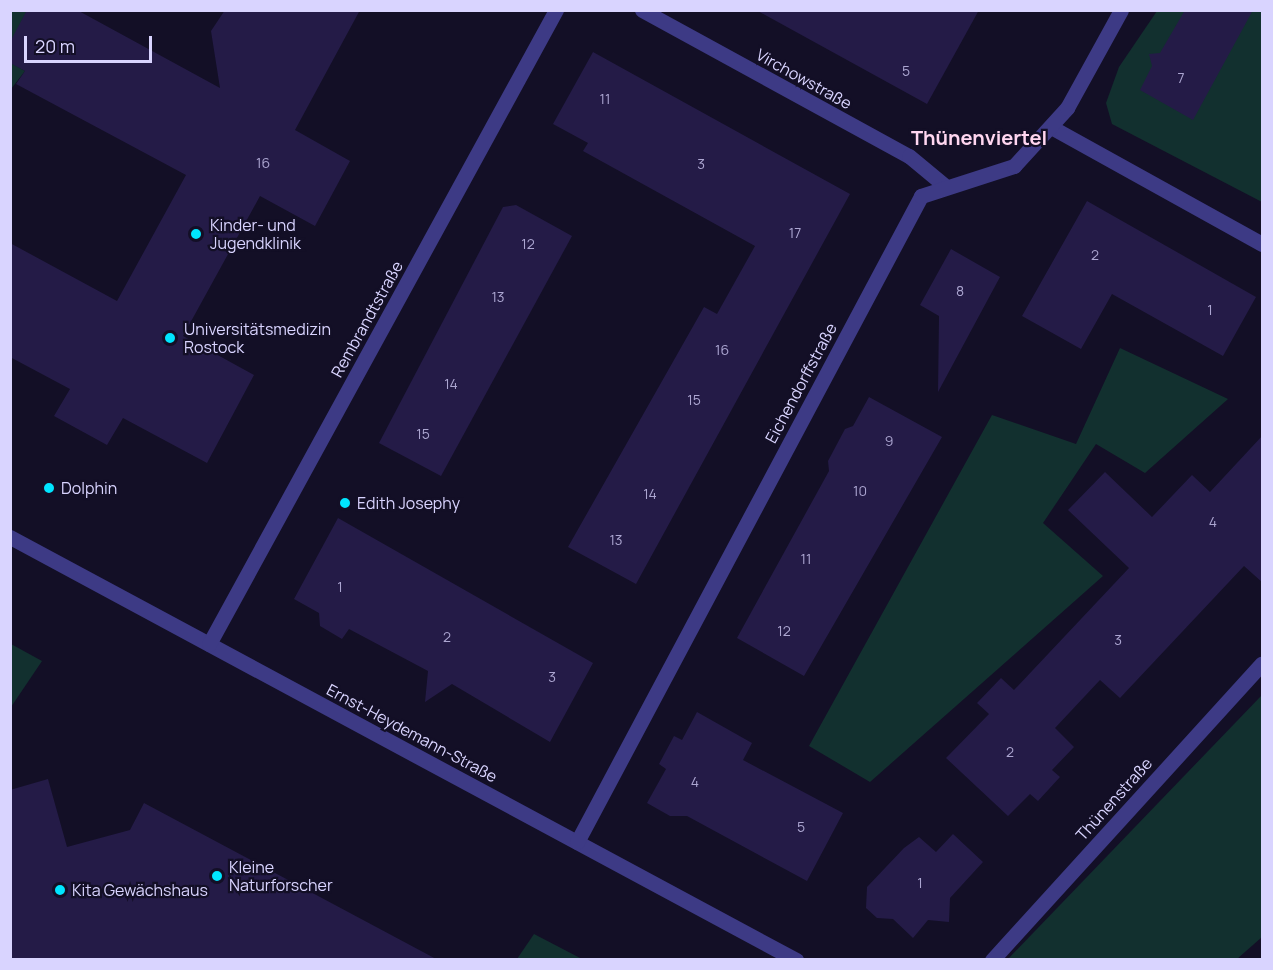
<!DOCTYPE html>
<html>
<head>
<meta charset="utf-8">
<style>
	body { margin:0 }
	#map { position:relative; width:1273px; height:970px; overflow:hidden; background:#130f26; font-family:Manrope,sans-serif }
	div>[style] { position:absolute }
	.green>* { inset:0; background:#12302f }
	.building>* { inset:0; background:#241b47 }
	.minor>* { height:15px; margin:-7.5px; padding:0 7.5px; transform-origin:7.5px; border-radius:7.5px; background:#3d3a85 }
	.dots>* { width:16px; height:16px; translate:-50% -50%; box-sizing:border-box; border:3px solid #130f26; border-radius:50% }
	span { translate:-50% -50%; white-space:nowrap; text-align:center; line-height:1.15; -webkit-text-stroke:4.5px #130f26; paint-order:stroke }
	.number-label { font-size:14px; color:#aca6d1 }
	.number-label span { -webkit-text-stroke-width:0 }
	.street-label { font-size:16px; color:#d9d4ff }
	.poi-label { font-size:16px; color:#d9d4ff }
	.left { translate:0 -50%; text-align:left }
	.quarter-label { font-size:20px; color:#ffd6f0; font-weight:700 }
	.frame { position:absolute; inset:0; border:12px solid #d9d4ff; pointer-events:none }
	.scale { position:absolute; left:24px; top:36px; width:128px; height:27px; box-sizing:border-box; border:3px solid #d9d4ff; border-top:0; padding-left:8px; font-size:18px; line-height:21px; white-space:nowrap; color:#d9d4ff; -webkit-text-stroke:4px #130f26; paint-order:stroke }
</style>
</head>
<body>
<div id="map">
	<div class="green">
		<div style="clip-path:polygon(11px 11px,27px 11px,11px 42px)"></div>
		<div style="clip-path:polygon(1157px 11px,1262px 11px,1262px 202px,1112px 124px,1106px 103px,1119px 67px)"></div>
		<div style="clip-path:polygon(11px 63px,25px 71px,11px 89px)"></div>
		<div style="clip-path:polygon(1120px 348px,1228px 399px,1145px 473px,1096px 444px,1043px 523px,1103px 576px,870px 782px,809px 746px,992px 415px,1076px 444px)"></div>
		<div style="clip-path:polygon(11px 644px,42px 661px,11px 707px)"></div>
		<div style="clip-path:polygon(1262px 695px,1262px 937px,1237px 959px,1008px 959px)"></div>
		<div style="clip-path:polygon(534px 934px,582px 959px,517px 959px)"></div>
	</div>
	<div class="building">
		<div style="clip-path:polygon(27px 10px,77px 10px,220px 88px,211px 31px,225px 10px,360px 10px,295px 130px,350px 161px,315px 226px,260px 196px,183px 336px,254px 375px,207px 463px,123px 418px,107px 445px,54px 416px,70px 389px,10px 357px,10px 243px,117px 301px,186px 175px,16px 84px,25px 71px,10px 63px,10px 42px)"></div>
		<div style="clip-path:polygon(756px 10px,979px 10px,927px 104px)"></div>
		<div style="clip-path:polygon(1185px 10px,1253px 10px,1193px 120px,1140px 90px,1152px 66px,1149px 54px,1160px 53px)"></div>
		<div style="clip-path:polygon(593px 52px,850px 194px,636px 584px,568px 547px,704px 307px,717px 314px,755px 246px,583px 151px,588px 143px,553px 124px)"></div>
		<div style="clip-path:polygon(1087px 201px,1256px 297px,1223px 356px,1112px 294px,1081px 349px,1022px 316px)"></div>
		<div style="clip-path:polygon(516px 205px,572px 236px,441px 476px,379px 443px,503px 207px)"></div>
		<div style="clip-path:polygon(951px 249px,1000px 277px,938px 392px,939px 316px,920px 305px)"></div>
		<div style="clip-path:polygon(869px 397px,942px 437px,804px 676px,737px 638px,829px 471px,828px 461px,845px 429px,853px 426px)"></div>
		<div style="clip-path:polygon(1263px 435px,1263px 583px,1244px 566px,1120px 698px,1100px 680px,1055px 728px,1074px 747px,1052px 770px,1060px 777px,1038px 801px,1030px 794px,1008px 816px,946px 758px,989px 714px,977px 703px,1001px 678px,1014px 690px,1129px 568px,1068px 510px,1105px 472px,1152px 517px,1192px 475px,1210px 492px)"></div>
		<div style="clip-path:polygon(338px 518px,593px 663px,550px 742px,452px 684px,425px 702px,428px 671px,349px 629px,342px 639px,320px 626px,319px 613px,294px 599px)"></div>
		<div style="clip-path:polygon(697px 712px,752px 743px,743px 760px,843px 813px,807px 881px,687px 816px,670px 816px,647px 803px,666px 769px,659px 764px,674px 736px,682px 740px)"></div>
		<div style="clip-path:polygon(48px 779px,67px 847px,130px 830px,144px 803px,438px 960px,10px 960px,10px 790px)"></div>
		<div style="clip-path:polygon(953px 834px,983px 862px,950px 898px,949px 922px,928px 920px,913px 938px,893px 919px,877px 918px,866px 908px,867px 887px,904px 848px,919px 837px,936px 852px)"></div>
	</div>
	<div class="minor">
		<div style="left:642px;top:10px;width:304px;rotate:28.7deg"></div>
		<div style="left:909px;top:156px;width:45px;rotate:39.6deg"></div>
		<div style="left:1051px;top:127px;width:241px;rotate:29deg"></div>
		<div style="left:10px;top:537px;width:893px;rotate:28.29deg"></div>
		<div style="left:209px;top:644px;width:723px;rotate:-61.31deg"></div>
		<div style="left:577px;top:842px;width:732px;rotate:-61.96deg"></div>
		<div style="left:921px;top:196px;width:98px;rotate:-17.9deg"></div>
		<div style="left:1014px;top:166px;width:79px;rotate:-47.6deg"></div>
		<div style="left:1067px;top:108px;width:112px;rotate:-61.1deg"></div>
		<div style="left:992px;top:960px;width:401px;rotate:-47.7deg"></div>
	</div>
	<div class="dots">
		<div style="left:196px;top:234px;background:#00e5ff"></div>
		<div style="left:170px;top:338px;background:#00e5ff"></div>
		<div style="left:49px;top:488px;background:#00e5ff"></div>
		<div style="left:345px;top:503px;background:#00e5ff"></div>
		<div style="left:217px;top:876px;background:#00e5ff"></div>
		<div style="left:60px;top:890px;background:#00e5ff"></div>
	</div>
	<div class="number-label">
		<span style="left:906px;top:71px">5</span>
		<span style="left:1181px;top:78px">7</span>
		<span style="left:605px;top:99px">11</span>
		<span style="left:263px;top:163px">16</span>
		<span style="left:701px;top:164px">3</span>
		<span style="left:795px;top:233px">17</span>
		<span style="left:528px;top:244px">12</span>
		<span style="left:1095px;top:255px">2</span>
		<span style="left:960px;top:291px">8</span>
		<span style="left:498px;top:297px">13</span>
		<span style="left:1210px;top:310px">1</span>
		<span style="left:722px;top:350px">16</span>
		<span style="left:451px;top:384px">14</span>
		<span style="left:694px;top:400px">15</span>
		<span style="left:423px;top:434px">15</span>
		<span style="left:889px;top:441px">9</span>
		<span style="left:860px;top:491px">10</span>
		<span style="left:650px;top:494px">14</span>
		<span style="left:1213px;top:522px">4</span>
		<span style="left:616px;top:540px">13</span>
		<span style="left:806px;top:559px">11</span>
		<span style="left:340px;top:587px">1</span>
		<span style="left:784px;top:631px">12</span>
		<span style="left:447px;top:637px">2</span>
		<span style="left:1118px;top:640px">3</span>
		<span style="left:552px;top:677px">3</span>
		<span style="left:1010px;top:752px">2</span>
		<span style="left:695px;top:782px">4</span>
		<span style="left:801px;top:827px">5</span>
		<span style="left:920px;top:883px">1</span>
	</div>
	<div class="street-label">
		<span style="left:804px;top:79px;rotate:29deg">Virchowstraße</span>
		<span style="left:367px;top:319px;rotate:-61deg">Rembrandtstraße</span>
		<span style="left:801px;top:383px;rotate:-62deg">Eichendorffstraße</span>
		<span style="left:412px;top:733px;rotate:28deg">Ernst-Heydemann-Straße</span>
		<span style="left:1114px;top:799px;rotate:-48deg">Thünenstraße</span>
	</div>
	<div class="poi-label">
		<span class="left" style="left:210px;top:234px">Kinder- und<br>Jugendklinik</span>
		<span class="left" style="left:184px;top:338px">Universitätsmedizin<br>Rostock</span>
		<span class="left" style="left:61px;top:488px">Dolphin</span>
		<span class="left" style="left:357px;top:503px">Edith Josephy</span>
		<span class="left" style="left:229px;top:876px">Kleine<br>Naturforscher</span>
		<span class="left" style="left:72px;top:890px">Kita Gewächshaus</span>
	</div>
	<div class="quarter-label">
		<span style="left:979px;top:137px">Thünenviertel</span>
	</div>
	<div class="frame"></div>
	<div class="scale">20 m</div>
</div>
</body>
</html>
